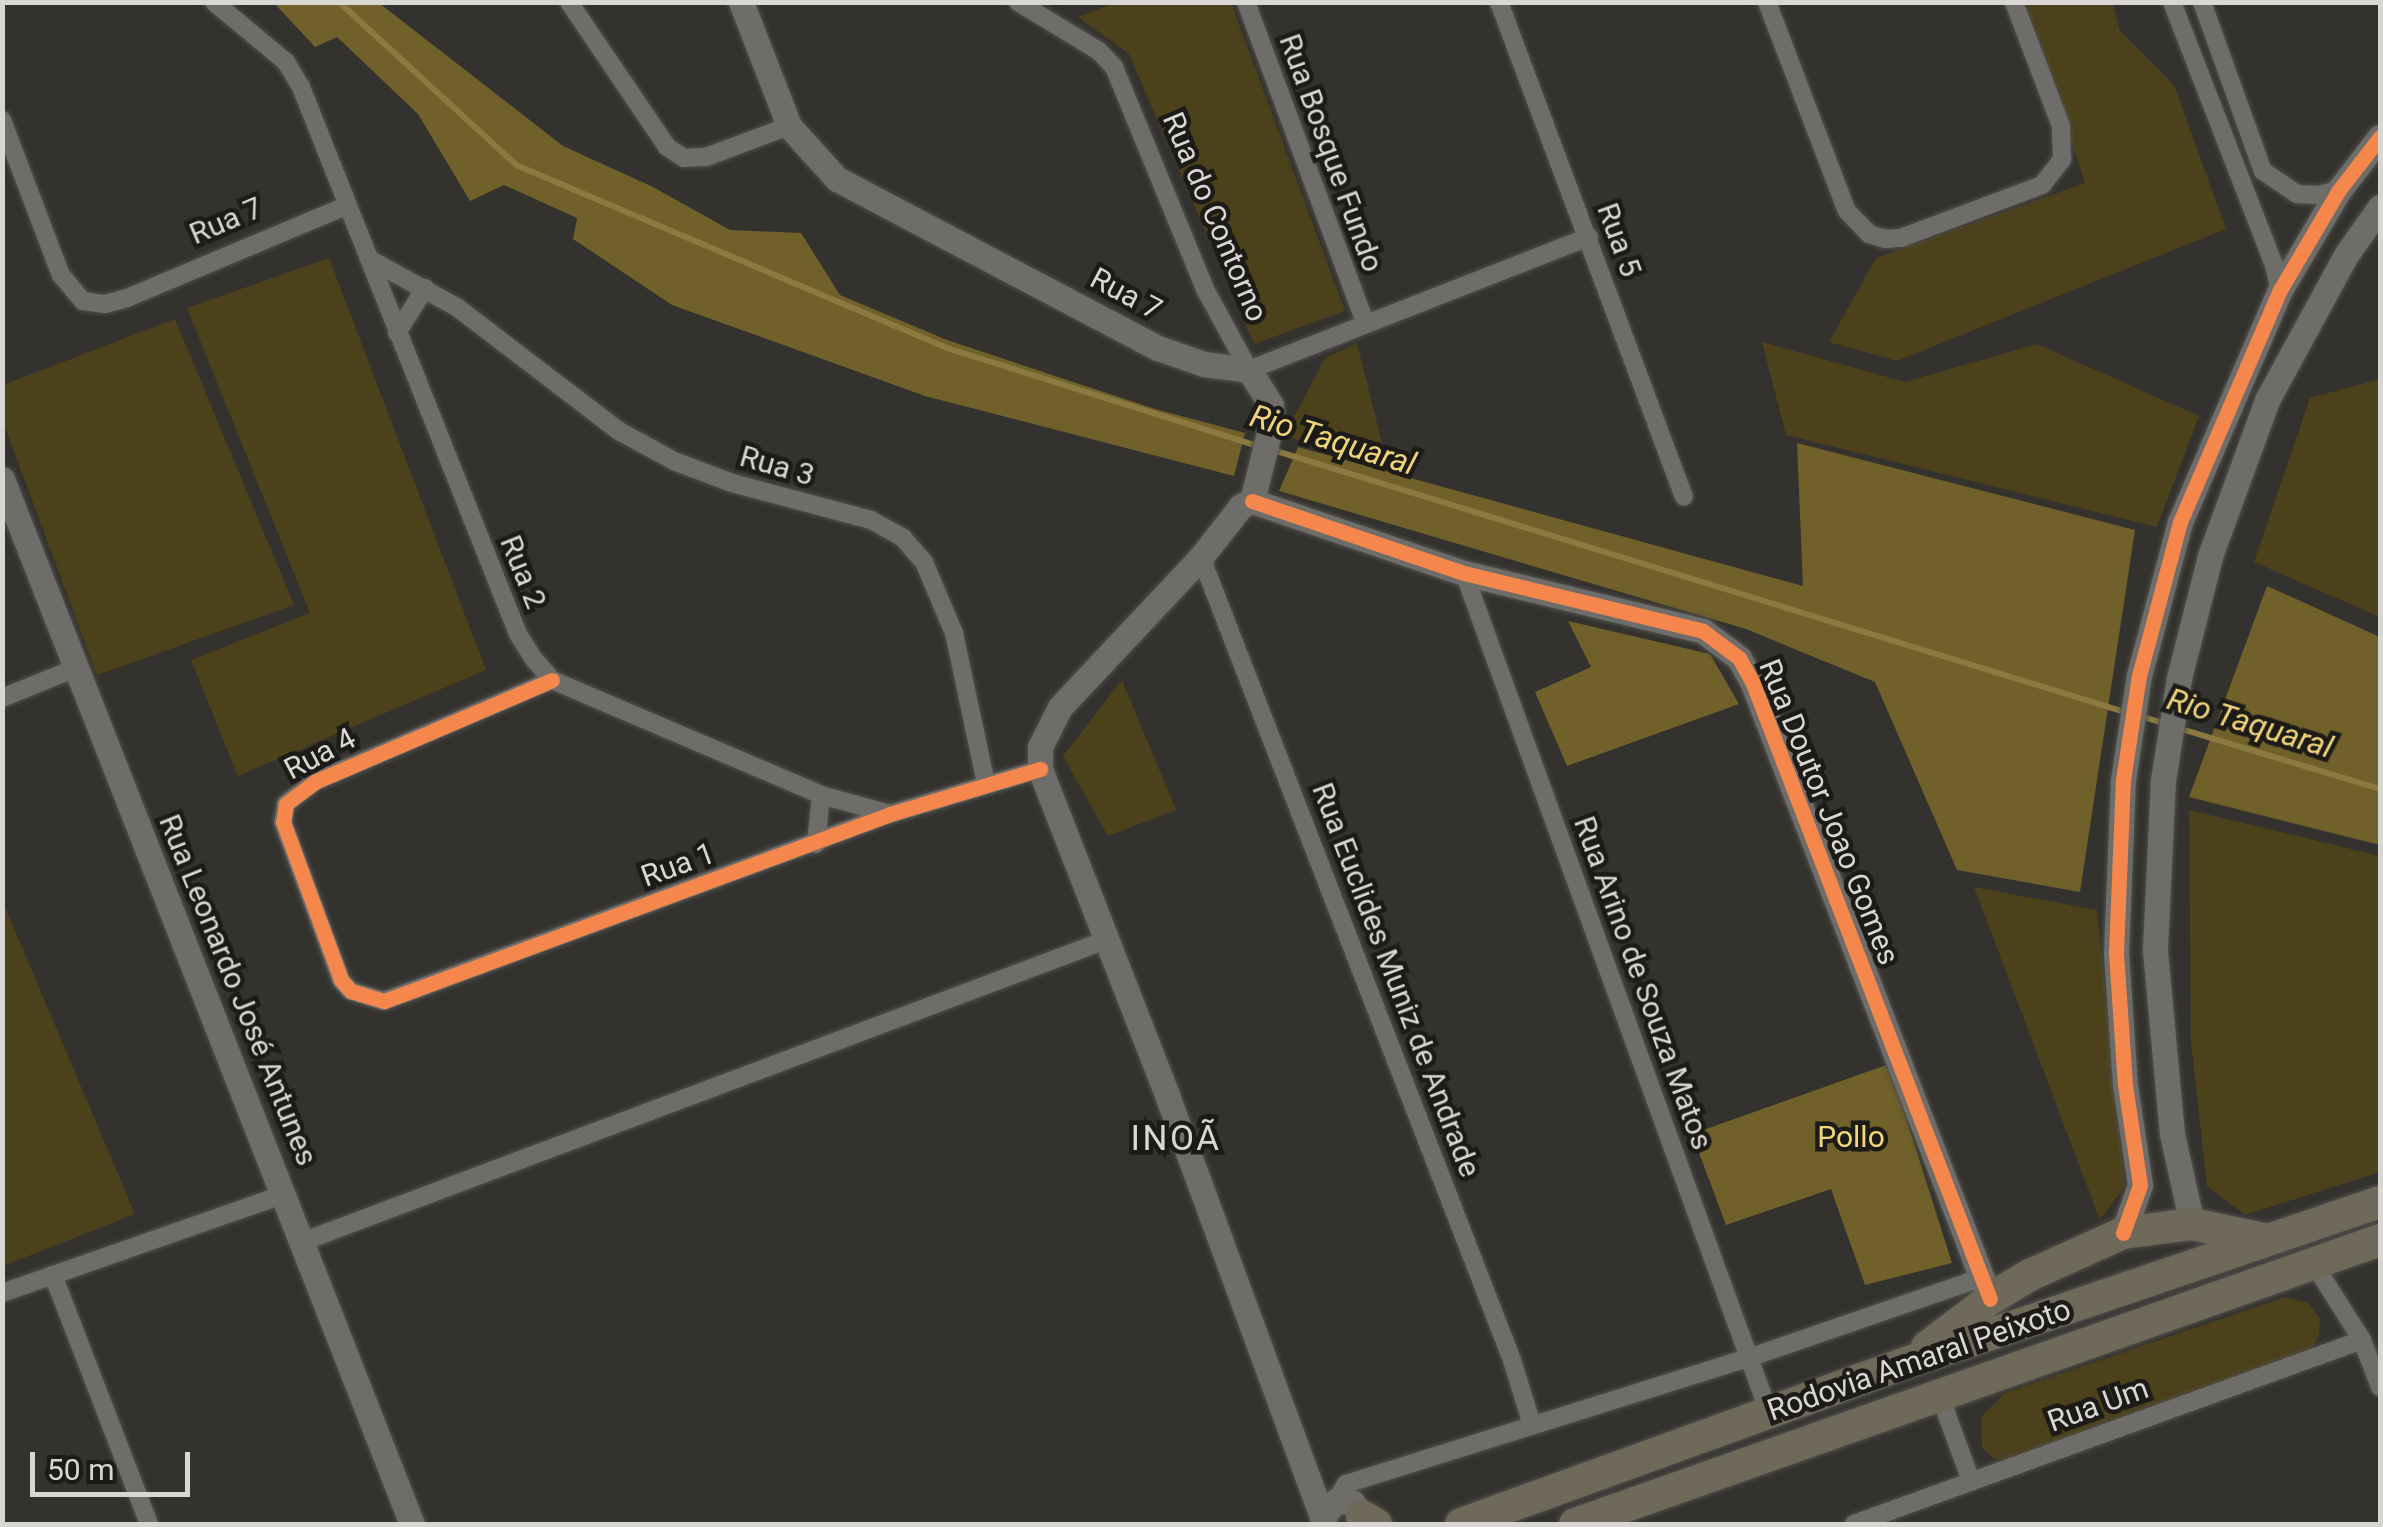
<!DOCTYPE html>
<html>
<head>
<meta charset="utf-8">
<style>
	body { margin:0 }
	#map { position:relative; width:2383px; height:1527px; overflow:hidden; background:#33322e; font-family:Roboto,sans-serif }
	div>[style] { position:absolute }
	.green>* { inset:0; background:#4c411a }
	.forest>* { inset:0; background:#706029 }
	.stream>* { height:6px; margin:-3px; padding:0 3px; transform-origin:3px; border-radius:3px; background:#8a7941 }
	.roads { filter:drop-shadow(0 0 2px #504f4c) drop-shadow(0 0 2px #504f4c) }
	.street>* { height:18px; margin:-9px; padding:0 9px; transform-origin:9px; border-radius:9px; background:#6e6d6a }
	.secondary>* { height:25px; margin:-12.5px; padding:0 12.5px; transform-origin:12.5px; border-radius:12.5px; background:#6e6d6a }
	.highway>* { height:32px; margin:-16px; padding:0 16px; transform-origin:16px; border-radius:16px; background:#6e6958 }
	.cycleway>* { height:15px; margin:-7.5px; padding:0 7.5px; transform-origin:7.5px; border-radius:7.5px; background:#f5874c }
	span { translate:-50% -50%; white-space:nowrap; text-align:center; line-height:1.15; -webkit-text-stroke:9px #1c1b17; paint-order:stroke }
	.street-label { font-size:30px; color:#d9d7d3 }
	.park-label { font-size:30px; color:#f3d77d }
	.water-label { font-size:32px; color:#efd47a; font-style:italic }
	.quarter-label { font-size:35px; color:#d9d7d3; letter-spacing:2.5px }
	.frame { position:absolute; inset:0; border:5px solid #d9d7d3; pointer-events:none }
	.scale { position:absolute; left:30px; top:1452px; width:160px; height:45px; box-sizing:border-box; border:5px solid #d9d7d3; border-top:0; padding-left:12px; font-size:30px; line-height:35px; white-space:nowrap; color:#d9d7d3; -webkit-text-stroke:8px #1c1b17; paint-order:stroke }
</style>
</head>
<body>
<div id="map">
	<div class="green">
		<div style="clip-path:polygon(1117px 2px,1231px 3px,1345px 311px,1254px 344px,1129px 54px,1078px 17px)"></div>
		<div style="clip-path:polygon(2026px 3px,2113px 3px,2120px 31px,2174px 85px,2226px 229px,1897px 361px,1829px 342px,1876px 258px,2085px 183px)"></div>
		<div style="clip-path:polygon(329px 258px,486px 670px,238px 776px,191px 660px,310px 613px,187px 308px)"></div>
		<div style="clip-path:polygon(175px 319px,294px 605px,97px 675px,3px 422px,3px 385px)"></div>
		<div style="clip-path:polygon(1762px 342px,1905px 382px,2037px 344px,2199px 416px,2157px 527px,1786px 435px)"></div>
		<div style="clip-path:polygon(1357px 343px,1387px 463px,1284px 436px,1325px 358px)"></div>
		<div style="clip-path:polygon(2380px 379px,2380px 617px,2254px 562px,2310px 398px)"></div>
		<div style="clip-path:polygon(1122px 680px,1176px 810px,1108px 836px,1063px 756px)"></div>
		<div style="clip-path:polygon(2189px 810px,2380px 856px,2380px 1172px,2245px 1215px,2207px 1186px,2191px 1041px)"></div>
		<div style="clip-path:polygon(1974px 887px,2097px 910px,2125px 1186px,2100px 1220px)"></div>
		<div style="clip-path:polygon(2px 900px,135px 1214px,3px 1266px,2px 1266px)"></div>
		<div style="clip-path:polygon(2285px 1297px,2308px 1303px,2320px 1319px,2319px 1335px,2308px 1357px,2015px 1465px,1993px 1458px,1982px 1447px,1981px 1417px,2005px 1393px)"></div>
	</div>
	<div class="forest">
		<div style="clip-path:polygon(274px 3px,379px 3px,563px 146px,653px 187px,730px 230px,801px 233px,840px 295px,947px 340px,1155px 409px,1245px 433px,1234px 476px,925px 396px,672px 305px,573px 239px,577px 218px,504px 185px,470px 201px,418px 114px,337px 37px,315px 47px)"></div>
		<div style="clip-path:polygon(1797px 443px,2135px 530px,2080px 892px,1957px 870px,1875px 682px,1746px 629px,1279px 491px,1298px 447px,1803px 586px)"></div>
		<div style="clip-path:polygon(2267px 586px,2380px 637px,2380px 845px,2189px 797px)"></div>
		<div style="clip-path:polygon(1568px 621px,1710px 654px,1739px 704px,1567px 766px,1535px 692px,1591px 667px)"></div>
		<div style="clip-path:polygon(1889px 1064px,1952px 1263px,1865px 1285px,1831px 1189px,1726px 1225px,1692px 1134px)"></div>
	</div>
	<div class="stream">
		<div style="left:339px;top:2px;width:241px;rotate:42.6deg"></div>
		<div style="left:516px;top:165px;width:471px;rotate:23deg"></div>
		<div style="left:950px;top:349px;width:323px;rotate:17.5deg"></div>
		<div style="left:1270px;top:449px;width:898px;rotate:17.1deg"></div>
		<div style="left:2140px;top:716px;width:27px;rotate:17deg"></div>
		<div style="left:2178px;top:728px;width:211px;rotate:16.8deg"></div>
	</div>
	<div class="roads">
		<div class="street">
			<div style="left:214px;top:2px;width:94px;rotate:39.8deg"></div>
			<div style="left:286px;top:62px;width:29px;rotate:59deg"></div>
			<div style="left:301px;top:87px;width:588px;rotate:68.36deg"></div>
			<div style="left:518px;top:634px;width:28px;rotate:58deg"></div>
			<div style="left:533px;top:658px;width:29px;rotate:49deg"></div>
			<div style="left:552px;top:680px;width:293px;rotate:23.1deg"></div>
			<div style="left:821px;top:795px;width:72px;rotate:15.4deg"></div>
			<div style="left:569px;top:2px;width:175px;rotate:55.9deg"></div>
			<div style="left:667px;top:147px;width:20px;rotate:33deg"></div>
			<div style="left:684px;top:158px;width:22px;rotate:-3deg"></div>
			<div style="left:706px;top:157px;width:89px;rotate:-20.5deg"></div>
			<div style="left:1018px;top:2px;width:95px;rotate:31.2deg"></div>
			<div style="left:1099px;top:51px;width:22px;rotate:47deg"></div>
			<div style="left:1114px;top:67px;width:242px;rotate:67.7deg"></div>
			<div style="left:1206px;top:291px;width:90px;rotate:61.4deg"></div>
			<div style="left:1249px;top:370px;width:365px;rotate:-21.4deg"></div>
			<div style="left:1246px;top:2px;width:341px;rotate:69.6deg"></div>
			<div style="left:1499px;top:2px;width:528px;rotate:69.51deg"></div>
			<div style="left:1767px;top:2px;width:224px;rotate:69.1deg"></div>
			<div style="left:1847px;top:211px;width:32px;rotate:46deg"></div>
			<div style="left:1869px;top:234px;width:17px;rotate:17deg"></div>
			<div style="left:1885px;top:239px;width:16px;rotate:-4deg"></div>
			<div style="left:1901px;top:238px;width:151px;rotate:-20.6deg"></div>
			<div style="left:2042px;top:185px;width:33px;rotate:-52deg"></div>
			<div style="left:2062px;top:159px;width:33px;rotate:-92deg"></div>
			<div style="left:2061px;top:126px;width:133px;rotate:-110.8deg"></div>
			<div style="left:2172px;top:2px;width:282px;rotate:68.8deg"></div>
			<div style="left:2274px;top:265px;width:26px;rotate:77deg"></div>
			<div style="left:2202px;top:2px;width:180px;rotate:70.2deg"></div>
			<div style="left:2263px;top:171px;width:41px;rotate:34.1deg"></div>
			<div style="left:2297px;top:194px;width:21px;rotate:3deg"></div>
			<div style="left:2318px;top:195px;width:22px;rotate:-13deg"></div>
			<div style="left:2px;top:120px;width:166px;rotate:69.2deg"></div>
			<div style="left:61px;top:275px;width:34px;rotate:50deg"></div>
			<div style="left:83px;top:301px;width:22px;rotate:8deg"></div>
			<div style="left:105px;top:304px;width:23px;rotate:-15deg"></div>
			<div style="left:127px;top:298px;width:238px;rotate:-22.8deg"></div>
			<div style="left:369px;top:259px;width:102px;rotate:28.8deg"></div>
			<div style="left:458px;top:308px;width:203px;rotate:37.4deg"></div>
			<div style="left:619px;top:431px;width:63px;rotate:28.6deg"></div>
			<div style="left:674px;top:461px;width:62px;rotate:20.8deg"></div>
			<div style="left:732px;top:483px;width:144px;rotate:14.9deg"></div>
			<div style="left:871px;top:520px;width:37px;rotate:29deg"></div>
			<div style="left:903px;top:538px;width:32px;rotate:49deg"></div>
			<div style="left:924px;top:562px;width:77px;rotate:67.1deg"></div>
			<div style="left:954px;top:633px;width:153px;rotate:78deg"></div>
			<div style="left:397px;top:333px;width:53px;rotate:-58.1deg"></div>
			<div style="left:1201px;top:557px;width:861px;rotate:68.83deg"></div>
			<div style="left:1512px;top:1360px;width:68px;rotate:72.9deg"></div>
			<div style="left:1464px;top:573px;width:894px;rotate:70.04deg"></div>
			<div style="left:552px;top:680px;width:257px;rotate:156.8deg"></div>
			<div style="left:316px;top:781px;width:38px;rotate:143deg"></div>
			<div style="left:286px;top:804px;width:18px;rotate:99deg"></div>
			<div style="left:283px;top:822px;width:168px;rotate:69.8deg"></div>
			<div style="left:341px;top:980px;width:15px;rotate:48deg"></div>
			<div style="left:351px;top:991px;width:34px;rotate:17deg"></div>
			<div style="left:384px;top:1001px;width:539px;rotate:-20.28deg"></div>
			<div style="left:890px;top:814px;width:157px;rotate:-16.7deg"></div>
			<div style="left:2px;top:698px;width:80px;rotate:-22.1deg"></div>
			<div style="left:816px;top:844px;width:49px;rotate:-84.2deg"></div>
			<div style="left:302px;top:1242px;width:859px;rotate:-20.59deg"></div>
			<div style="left:2314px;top:1264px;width:90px;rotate:57.7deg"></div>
			<div style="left:2362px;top:1340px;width:50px;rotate:69deg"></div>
			<div style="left:53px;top:1275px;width:267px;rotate:68.9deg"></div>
			<div style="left:2px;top:1293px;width:299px;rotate:-19.3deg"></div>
			<div style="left:1940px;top:1396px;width:90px;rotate:70deg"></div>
			<div style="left:1336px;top:1501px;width:20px;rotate:-60deg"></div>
			<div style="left:1346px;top:1484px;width:424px;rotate:-17.4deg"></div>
			<div style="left:1751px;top:1357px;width:243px;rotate:-19deg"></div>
			<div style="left:1854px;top:1524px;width:540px;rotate:-19.91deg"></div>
		</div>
		<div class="secondary">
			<div style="left:741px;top:2px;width:133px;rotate:68.8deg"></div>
			<div style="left:789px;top:126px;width:72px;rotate:47.8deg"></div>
			<div style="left:837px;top:179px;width:363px;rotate:27.8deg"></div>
			<div style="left:1158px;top:348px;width:49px;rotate:19.2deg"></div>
			<div style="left:1204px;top:364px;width:45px;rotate:7.6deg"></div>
			<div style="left:1249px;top:370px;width:41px;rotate:57.8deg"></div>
			<div style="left:1271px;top:405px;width:16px;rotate:86deg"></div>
			<div style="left:1272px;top:421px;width:82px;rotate:104deg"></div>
			<div style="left:2px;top:479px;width:1123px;rotate:68.58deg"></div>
			<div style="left:1252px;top:501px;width:224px;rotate:18.8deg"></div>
			<div style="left:1464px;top:573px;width:246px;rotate:13.6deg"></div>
			<div style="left:1703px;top:631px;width:45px;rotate:36.9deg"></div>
			<div style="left:1739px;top:658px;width:26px;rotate:61deg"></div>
			<div style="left:1752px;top:681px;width:662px;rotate:68.94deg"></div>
			<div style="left:1252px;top:501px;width:12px;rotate:156deg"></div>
			<div style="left:1241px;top:506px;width:65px;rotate:128.1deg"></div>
			<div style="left:1201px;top:557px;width:206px;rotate:133.2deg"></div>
			<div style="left:1060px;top:707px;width:45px;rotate:116.6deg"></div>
			<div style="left:1040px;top:747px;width:22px;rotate:90deg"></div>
			<div style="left:1040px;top:769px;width:353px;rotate:68.7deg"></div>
			<div style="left:1168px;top:1098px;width:454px;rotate:69.8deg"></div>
			<div style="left:2192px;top:1224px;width:92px;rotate:-102.5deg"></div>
			<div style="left:2172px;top:1134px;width:186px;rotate:-95.3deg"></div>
			<div style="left:2155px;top:949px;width:168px;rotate:-87.3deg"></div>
			<div style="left:2163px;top:781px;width:104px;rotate:-81.2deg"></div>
			<div style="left:2179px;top:678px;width:126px;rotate:-75.7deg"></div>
			<div style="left:2210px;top:556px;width:166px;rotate:-69.9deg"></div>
			<div style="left:2267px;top:400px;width:165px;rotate:-61.4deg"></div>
			<div style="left:2346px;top:255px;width:59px;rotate:-54.7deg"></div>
			<div style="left:2123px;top:1233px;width:51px;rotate:-70.5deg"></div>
			<div style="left:2140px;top:1185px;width:101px;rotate:-98.5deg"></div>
			<div style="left:2125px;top:1085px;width:132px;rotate:-93.9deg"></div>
			<div style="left:2116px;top:953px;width:173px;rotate:-87.7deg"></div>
			<div style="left:2123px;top:780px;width:105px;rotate:-81.3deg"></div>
			<div style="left:2139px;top:676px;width:159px;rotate:-75.1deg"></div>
			<div style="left:2180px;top:522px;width:253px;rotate:-66.7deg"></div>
			<div style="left:2280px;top:290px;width:116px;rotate:-59.5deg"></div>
			<div style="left:2339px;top:190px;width:67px;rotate:-52.3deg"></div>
			<div style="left:1325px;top:1514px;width:17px;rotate:-50deg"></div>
			<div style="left:1336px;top:1501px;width:16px;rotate:4deg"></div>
			<div style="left:1352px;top:1502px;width:17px;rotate:54deg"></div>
			<div style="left:1362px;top:1516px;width:8px;rotate:97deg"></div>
		</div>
		<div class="highway">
			<div style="left:1927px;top:1347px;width:79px;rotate:-37.3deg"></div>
			<div style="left:1990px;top:1299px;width:47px;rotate:-31deg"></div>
			<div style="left:2030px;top:1275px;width:102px;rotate:-24.3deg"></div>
			<div style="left:2123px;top:1233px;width:70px;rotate:-7.4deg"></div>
			<div style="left:2192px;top:1224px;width:74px;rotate:11.8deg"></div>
			<div style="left:1362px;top:1516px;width:16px;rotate:30deg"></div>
			<div style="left:1461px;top:1524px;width:470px;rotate:-19.9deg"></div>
			<div style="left:1903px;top:1364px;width:504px;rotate:-18.76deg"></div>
			<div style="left:1575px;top:1524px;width:854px;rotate:-19.43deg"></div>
		</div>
	</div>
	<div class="cycleway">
		<div style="left:1252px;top:501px;width:224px;rotate:18.8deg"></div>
		<div style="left:1464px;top:573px;width:246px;rotate:13.6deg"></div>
		<div style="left:1703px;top:631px;width:45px;rotate:36.9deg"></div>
		<div style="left:1739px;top:658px;width:26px;rotate:61deg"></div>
		<div style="left:1752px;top:681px;width:662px;rotate:68.94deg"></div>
		<div style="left:552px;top:680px;width:257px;rotate:156.8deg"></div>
		<div style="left:316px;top:781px;width:38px;rotate:143deg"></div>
		<div style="left:286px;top:804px;width:18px;rotate:99deg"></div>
		<div style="left:283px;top:822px;width:168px;rotate:69.8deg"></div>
		<div style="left:341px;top:980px;width:15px;rotate:48deg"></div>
		<div style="left:351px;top:991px;width:34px;rotate:17deg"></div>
		<div style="left:384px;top:1001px;width:539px;rotate:-20.28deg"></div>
		<div style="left:890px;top:814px;width:157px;rotate:-16.7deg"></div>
		<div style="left:2123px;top:1233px;width:51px;rotate:-70.5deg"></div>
		<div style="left:2140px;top:1185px;width:101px;rotate:-98.5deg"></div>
		<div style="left:2125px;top:1085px;width:132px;rotate:-93.9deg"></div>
		<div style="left:2116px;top:953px;width:173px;rotate:-87.7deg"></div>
		<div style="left:2123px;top:780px;width:105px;rotate:-81.3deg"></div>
		<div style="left:2139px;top:676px;width:159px;rotate:-75.1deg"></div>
		<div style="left:2180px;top:522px;width:253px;rotate:-66.7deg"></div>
		<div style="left:2280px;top:290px;width:116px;rotate:-59.5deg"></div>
		<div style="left:2339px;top:190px;width:67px;rotate:-52.3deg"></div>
	</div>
	<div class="street-label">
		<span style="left:1331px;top:153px;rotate:70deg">Rua Bosque Fundo</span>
		<span style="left:1215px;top:217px;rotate:67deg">Rua do Contorno</span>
		<span style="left:226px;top:221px;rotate:-23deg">Rua 7</span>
		<span style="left:1619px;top:240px;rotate:70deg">Rua 5</span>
		<span style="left:1126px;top:294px;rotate:28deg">Rua 7</span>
		<span style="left:777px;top:466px;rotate:16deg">Rua 3</span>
		<span style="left:523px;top:572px;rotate:68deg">Rua 2</span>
		<span style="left:320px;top:754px;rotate:-28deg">Rua 4</span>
		<span style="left:1829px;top:812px;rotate:68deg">Rua Doutor Joao Gomes</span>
		<span style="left:678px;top:865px;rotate:-20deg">Rua 1</span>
		<span style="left:1396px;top:980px;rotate:69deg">Rua Euclides Muniz de Andrade</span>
		<span style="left:1643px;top:983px;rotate:70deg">Rua Arino de Souza Matos</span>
		<span style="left:238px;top:990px;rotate:68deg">Rua Leonardo José Antunes</span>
		<span style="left:1919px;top:1360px;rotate:-19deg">Rodovia Amaral Peixoto</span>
		<span style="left:2098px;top:1405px;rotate:-20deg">Rua Um</span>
	</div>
	<div class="park-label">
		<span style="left:1851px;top:1137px">Pollo</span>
	</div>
	<div class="water-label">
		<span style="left:1333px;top:440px;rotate:17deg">Rio Taquaral</span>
		<span style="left:2250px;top:723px;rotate:17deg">Rio Taquaral</span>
	</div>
	<div class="quarter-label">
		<span style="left:1176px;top:1139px">INOÃ</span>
	</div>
	<div class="frame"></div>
	<div class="scale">50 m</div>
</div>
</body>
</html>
